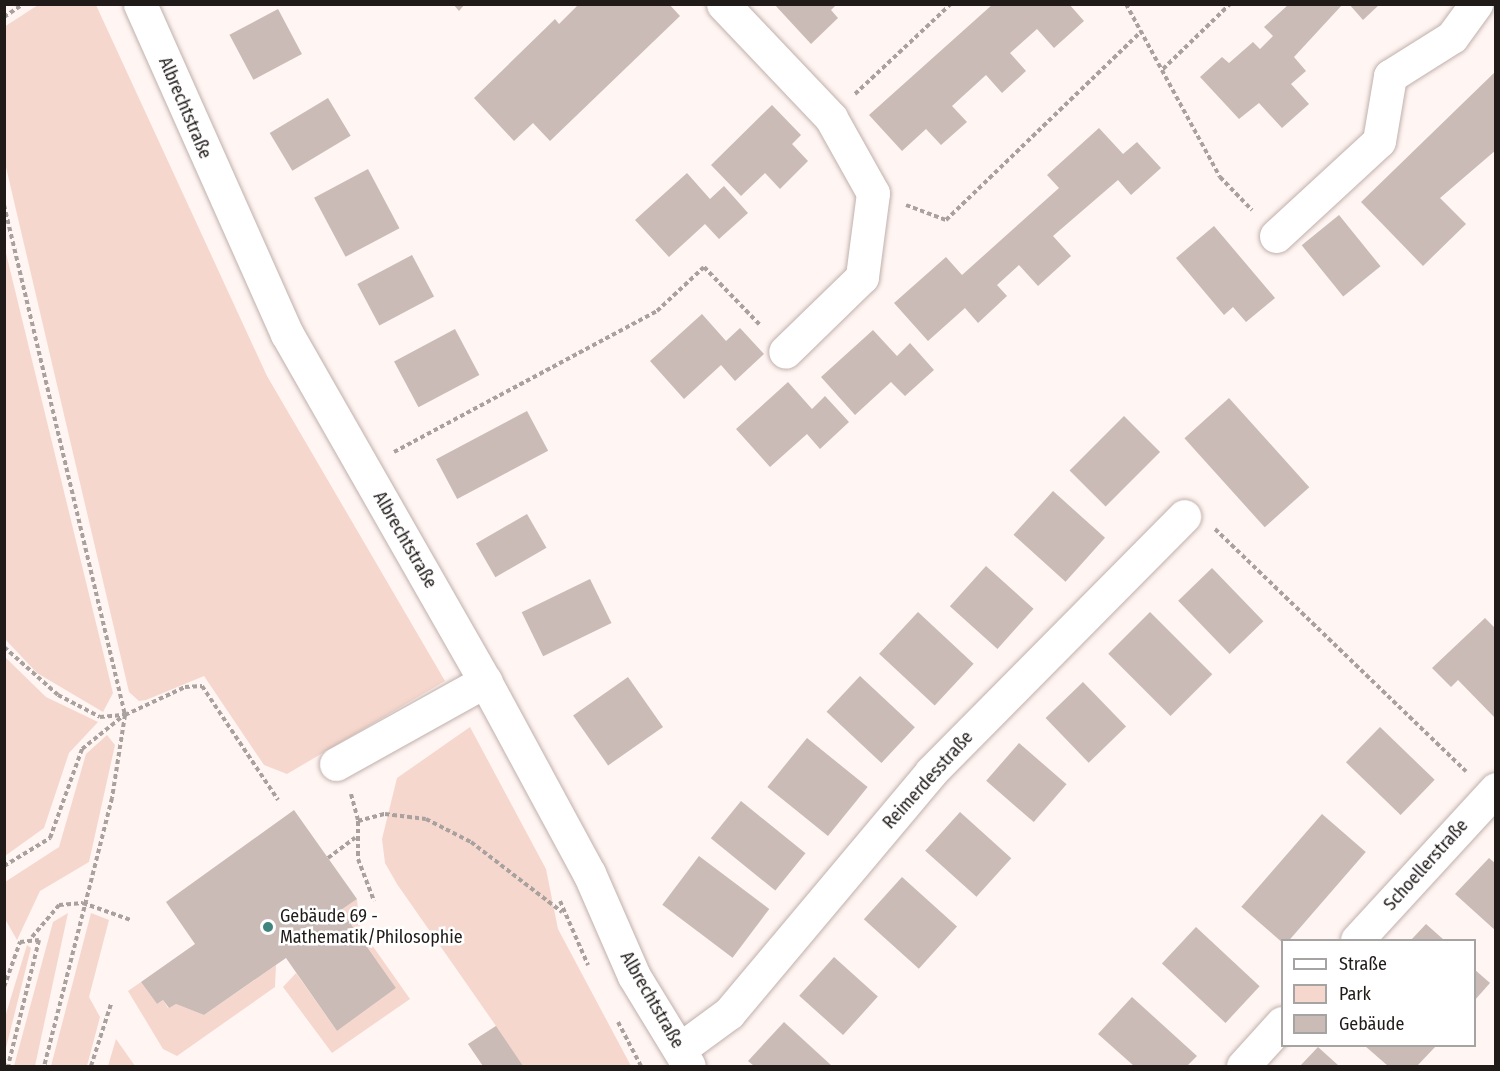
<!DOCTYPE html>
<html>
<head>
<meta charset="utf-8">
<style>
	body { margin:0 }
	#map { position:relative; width:1500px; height:1071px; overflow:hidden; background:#fff5f2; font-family:"Fira Sans Condensed",sans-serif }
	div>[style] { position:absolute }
	.green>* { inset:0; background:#f6d7cd }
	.building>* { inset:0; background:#cabbb6; transform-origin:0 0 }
	.path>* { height:4px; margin-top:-2px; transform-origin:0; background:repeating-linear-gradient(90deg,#a9a19e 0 4.5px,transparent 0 7.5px) }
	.roads { filter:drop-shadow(0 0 2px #c0b0ac) drop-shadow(0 0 2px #c0b0ac) }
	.minor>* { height:33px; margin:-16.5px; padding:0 16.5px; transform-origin:16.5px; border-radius:16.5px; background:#fff }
	.dots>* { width:16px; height:16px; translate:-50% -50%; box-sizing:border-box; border:3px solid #fff; border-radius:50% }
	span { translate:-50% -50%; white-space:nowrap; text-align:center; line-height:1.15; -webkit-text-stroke:5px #fff; paint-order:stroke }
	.street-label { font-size:18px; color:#201b19 }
	.poi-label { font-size:18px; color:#201b19 }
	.left { translate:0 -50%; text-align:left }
	.frame { position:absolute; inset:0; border:6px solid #201b19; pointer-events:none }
	.legend { position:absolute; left:1281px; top:939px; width:195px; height:108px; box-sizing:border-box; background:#fff; border:2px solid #a6a4a3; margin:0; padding:8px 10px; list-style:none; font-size:18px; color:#201b19 }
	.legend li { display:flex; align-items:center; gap:12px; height:30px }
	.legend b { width:30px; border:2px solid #a6a4a3 }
</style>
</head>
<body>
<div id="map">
	<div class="green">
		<div style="clip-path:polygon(38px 5px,96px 5px,267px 376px,445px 681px,287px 774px,264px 765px,204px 676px,146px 700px,139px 701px,129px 692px,5px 163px,4px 27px)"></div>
		<div style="clip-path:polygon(4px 245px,113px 693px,103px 712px,37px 673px,5px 639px)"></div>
		<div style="clip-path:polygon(5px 657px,46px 697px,98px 722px,69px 753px,44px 828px,5px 856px)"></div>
		<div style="clip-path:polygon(470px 727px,546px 869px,558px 929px,631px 1066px,483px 1066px,468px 1044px,496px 1026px,397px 884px,385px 863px,382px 839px,397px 778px)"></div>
		<div style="clip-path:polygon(107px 735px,115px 745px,89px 862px,40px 891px,17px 940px,5px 919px,5px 882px,59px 847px,86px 754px)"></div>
		<div style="clip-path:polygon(357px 899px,360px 928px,410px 999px,332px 1053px,283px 987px,296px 973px,337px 1031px,396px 988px,341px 910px)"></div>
		<div style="clip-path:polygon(68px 913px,35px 1066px,14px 1066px,53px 922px)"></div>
		<div style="clip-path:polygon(91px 913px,109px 920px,89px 997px,100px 1017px,87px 1066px,51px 1066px)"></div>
		<div style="clip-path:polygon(27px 945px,31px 948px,5px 1052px,5px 1017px)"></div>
		<div style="clip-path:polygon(276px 965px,275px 987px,177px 1056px,163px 1049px,128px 991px,141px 982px,157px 1004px,163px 1000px,168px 1008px,176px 1004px,204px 1015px)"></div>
		<div style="clip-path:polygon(116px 1039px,135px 1066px,108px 1066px)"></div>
	</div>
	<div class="building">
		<div style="clip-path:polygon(453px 4px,465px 4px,459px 11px)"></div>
		<div style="clip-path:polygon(579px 4px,669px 4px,680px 16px,550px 141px,533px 123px,514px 141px,474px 98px,555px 19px,559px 24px)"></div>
		<div style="clip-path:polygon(774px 4px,837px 4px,831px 10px,838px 18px,811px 44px)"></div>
		<div style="clip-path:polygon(993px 4px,1069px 4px,1084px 21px,1054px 48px,1037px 29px,1010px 53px,1026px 71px,1002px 93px,986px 75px,952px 106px,967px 122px,941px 145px,926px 129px,902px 151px,869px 115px)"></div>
		<div style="clip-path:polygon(1289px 4px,1343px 4px,1294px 57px,1306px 71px,1291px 84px,1309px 104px,1282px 128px,1259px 103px,1239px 119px,1200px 77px,1222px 57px,1229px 63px,1253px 42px,1260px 49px,1273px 36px,1264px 27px)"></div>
		<div style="clip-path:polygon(1349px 4px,1380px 4px,1363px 20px)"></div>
		<div style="left:278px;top:9px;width:51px;height:55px;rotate:62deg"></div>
		<div style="clip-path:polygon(1496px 71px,1496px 150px,1440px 198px,1466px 224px,1423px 266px,1361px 202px)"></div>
		<div style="left:328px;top:98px;width:44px;height:68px;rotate:59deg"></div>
		<div style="clip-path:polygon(772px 105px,801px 135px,792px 144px,808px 161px,780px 189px,765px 173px,741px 196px,711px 165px)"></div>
		<div style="clip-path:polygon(1099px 128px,1123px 154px,1137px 142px,1161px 168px,1131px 195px,1118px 180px,1053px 236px,1071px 256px,1038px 286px,1019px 265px,997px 285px,1007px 296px,978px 323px,965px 308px,928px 341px,894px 303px,946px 257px,962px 275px,1059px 188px,1047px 175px)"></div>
		<div style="left:368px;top:169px;width:67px;height:61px;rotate:62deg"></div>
		<div style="clip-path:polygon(687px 173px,710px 199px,724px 186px,748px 213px,719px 239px,705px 224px,669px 257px,635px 220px)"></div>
		<div style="left:1339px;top:215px;width:66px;height:48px;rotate:51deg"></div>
		<div style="clip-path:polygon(1214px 226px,1275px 298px,1246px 322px,1233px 307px,1224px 315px,1176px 258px)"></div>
		<div style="left:412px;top:255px;width:47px;height:62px;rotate:62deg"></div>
		<div style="clip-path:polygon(702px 314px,726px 341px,740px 328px,764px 354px,735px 381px,721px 365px,684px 399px,650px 361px)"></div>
		<div style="left:455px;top:329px;width:52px;height:69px;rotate:62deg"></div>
		<div style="clip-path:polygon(873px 330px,897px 356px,910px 343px,934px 370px,905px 396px,891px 382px,855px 415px,821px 377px)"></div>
		<div style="clip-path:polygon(788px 382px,812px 409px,825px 396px,849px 422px,820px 449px,807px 434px,770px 467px,736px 429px)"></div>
		<div style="left:1229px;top:398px;width:120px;height:60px;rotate:48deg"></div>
		<div style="left:527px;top:411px;width:45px;height:103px;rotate:62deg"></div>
		<div style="left:1124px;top:416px;width:51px;height:77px;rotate:45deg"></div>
		<div style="left:1053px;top:491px;width:70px;height:59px;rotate:42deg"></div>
		<div style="left:527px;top:514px;width:39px;height:59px;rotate:60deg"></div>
		<div style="left:986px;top:566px;width:64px;height:54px;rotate:42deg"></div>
		<div style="left:1212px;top:568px;width:74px;height:47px;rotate:46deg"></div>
		<div style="left:590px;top:579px;width:49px;height:76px;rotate:64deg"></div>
		<div style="left:918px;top:612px;width:76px;height:57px;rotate:43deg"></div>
		<div style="left:1150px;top:612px;width:88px;height:59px;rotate:45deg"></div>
		<div style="clip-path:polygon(1485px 618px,1496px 629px,1496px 719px,1458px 680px,1451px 687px,1432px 668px)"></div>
		<div style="left:860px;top:676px;width:75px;height:49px;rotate:43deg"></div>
		<div style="left:628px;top:677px;width:61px;height:67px;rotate:55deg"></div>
		<div style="left:1083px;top:682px;width:62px;height:52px;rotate:46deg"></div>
		<div style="left:1380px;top:727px;width:76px;height:49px;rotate:44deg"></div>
		<div style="left:807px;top:738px;width:78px;height:63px;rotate:39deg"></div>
		<div style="left:1019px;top:743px;width:63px;height:50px;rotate:41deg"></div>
		<div style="left:741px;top:801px;width:83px;height:48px;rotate:39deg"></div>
		<div style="clip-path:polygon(294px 810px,357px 899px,341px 910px,396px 988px,337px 1031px,286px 958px,204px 1015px,176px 1004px,169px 1008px,163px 1000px,157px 1004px,141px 982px,195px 944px,166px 902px)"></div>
		<div style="left:960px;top:812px;width:69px;height:52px;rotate:42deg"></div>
		<div style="left:1322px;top:814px;width:58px;height:123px;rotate:41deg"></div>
		<div style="left:699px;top:856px;width:88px;height:61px;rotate:37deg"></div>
		<div style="clip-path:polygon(1489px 858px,1496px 864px,1496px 931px,1455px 894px)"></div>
		<div style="left:902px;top:877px;width:74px;height:57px;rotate:42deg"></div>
		<div style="clip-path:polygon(1426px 924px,1444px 940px,1411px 940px)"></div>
		<div style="left:1196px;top:927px;width:87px;height:50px;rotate:43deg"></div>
		<div style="left:834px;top:957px;width:59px;height:52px;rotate:42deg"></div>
		<div style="clip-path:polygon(1474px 969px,1490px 983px,1474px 1001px)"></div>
		<div style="clip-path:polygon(1132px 997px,1197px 1056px,1187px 1066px,1134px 1066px,1098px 1034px)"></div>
		<div style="clip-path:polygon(784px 1022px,832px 1066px,754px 1066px,748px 1061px)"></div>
		<div style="clip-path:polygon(496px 1026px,523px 1066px,483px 1066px,468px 1044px)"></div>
		<div style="clip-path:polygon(1365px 1046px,1436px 1046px,1417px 1066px,1388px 1066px)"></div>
		<div style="clip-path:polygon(1318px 1047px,1339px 1066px,1300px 1066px)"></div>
	</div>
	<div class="path">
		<div style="left:1126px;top:4px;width:197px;rotate:61.5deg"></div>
		<div style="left:1220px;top:177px;width:46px;rotate:45.9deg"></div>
		<div style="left:4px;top:17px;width:23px;rotate:-34deg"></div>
		<div style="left:1163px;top:69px;width:93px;rotate:-44.1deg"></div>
		<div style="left:855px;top:94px;width:132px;rotate:-43.2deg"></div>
		<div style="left:4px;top:205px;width:524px;rotate:76.65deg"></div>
		<div style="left:125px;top:715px;width:84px;rotate:98.9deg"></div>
		<div style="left:112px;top:798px;width:276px;rotate:104.2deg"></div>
		<div style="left:906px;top:205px;width:43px;rotate:20.6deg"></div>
		<div style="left:946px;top:220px;width:272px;rotate:-44deg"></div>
		<div style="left:394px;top:452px;width:298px;rotate:-28.2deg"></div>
		<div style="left:657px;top:311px;width:64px;rotate:-43.1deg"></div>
		<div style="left:704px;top:267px;width:82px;rotate:46deg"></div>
		<div style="left:1215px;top:529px;width:349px;rotate:44deg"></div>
		<div style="left:4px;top:647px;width:72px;rotate:41.6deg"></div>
		<div style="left:58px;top:695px;width:47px;rotate:27.6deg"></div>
		<div style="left:100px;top:717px;width:25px;rotate:-5deg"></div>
		<div style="left:125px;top:715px;width:66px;rotate:-25deg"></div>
		<div style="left:185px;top:687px;width:17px;rotate:-3deg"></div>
		<div style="left:202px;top:686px;width:137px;rotate:56.3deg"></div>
		<div style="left:351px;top:794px;width:28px;rotate:75deg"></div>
		<div style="left:358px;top:821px;width:38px;rotate:90deg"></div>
		<div style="left:358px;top:859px;width:45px;rotate:69.1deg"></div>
		<div style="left:358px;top:821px;width:28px;rotate:-15deg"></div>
		<div style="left:385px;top:814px;width:41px;rotate:7deg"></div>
		<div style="left:426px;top:819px;width:51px;rotate:27.1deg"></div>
		<div style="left:471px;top:842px;width:115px;rotate:37.6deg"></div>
		<div style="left:328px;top:858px;width:34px;rotate:-37deg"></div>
		<div style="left:4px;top:866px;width:54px;rotate:-31.3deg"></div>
		<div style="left:50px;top:838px;width:95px;rotate:-70.2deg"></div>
		<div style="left:82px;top:749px;width:53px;rotate:-38.8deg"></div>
		<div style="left:560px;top:901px;width:70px;rotate:66.4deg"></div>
		<div style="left:32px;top:937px;width:42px;rotate:-49.8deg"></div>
		<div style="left:59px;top:905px;width:24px;rotate:-5deg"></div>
		<div style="left:83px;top:903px;width:51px;rotate:19.5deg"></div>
		<div style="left:4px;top:987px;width:48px;rotate:-70.4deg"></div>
		<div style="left:20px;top:942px;width:19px;rotate:-6deg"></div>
		<div style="left:39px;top:940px;width:130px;rotate:103.8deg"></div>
		<div style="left:618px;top:1022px;width:50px;rotate:62.4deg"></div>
		<div style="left:91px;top:1066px;width:65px;rotate:-72.1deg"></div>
	</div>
	<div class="roads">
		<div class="minor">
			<div style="left:140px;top:4px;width:361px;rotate:66deg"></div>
			<div style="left:287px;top:334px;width:400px;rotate:60.3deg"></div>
			<div style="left:485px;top:681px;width:218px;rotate:61.6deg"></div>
			<div style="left:589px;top:873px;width:112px;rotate:66.4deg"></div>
			<div style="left:634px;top:976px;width:105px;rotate:58.6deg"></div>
			<div style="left:723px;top:4px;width:157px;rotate:46.5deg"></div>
			<div style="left:831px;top:118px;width:86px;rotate:60.8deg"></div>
			<div style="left:873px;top:193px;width:85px;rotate:97.5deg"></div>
			<div style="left:862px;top:277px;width:107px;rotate:135.8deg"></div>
			<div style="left:1276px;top:236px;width:140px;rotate:-42.7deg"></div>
			<div style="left:1379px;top:141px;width:66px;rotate:-80.4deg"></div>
			<div style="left:1390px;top:76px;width:73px;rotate:-32.2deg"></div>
			<div style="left:1452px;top:37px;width:41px;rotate:-54deg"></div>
			<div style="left:336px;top:764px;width:171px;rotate:-29.1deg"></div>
			<div style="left:1357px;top:940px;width:205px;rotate:-47.4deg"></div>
			<div style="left:680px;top:1049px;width:61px;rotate:-36.3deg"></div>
			<div style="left:729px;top:1013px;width:314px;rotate:-50deg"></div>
			<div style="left:931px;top:772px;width:360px;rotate:-45.3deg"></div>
			<div style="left:1243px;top:1066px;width:58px;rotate:-47.8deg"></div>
		</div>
	</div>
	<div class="dots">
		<div style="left:268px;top:927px;background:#3f857d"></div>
	</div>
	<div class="street-label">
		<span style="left:185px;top:108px;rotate:67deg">Albrechtstraße</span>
		<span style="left:405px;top:540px;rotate:60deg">Albrechtstraße</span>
		<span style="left:928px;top:780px;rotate:-48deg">Reimerdesstraße</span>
		<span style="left:1426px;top:865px;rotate:-48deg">Schoellerstraße</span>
		<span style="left:652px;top:1000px;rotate:60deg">Albrechtstraße</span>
	</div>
	<div class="poi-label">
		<span class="left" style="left:280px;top:927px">Gebäude 69 -<br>Mathematik/Philosophie</span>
	</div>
	<div class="frame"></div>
	<ul class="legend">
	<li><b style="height:8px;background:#fff"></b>Straße</li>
	<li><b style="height:16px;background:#f6d7cd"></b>Park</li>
	<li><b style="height:16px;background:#cabbb6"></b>Gebäude</li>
	</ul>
</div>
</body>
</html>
